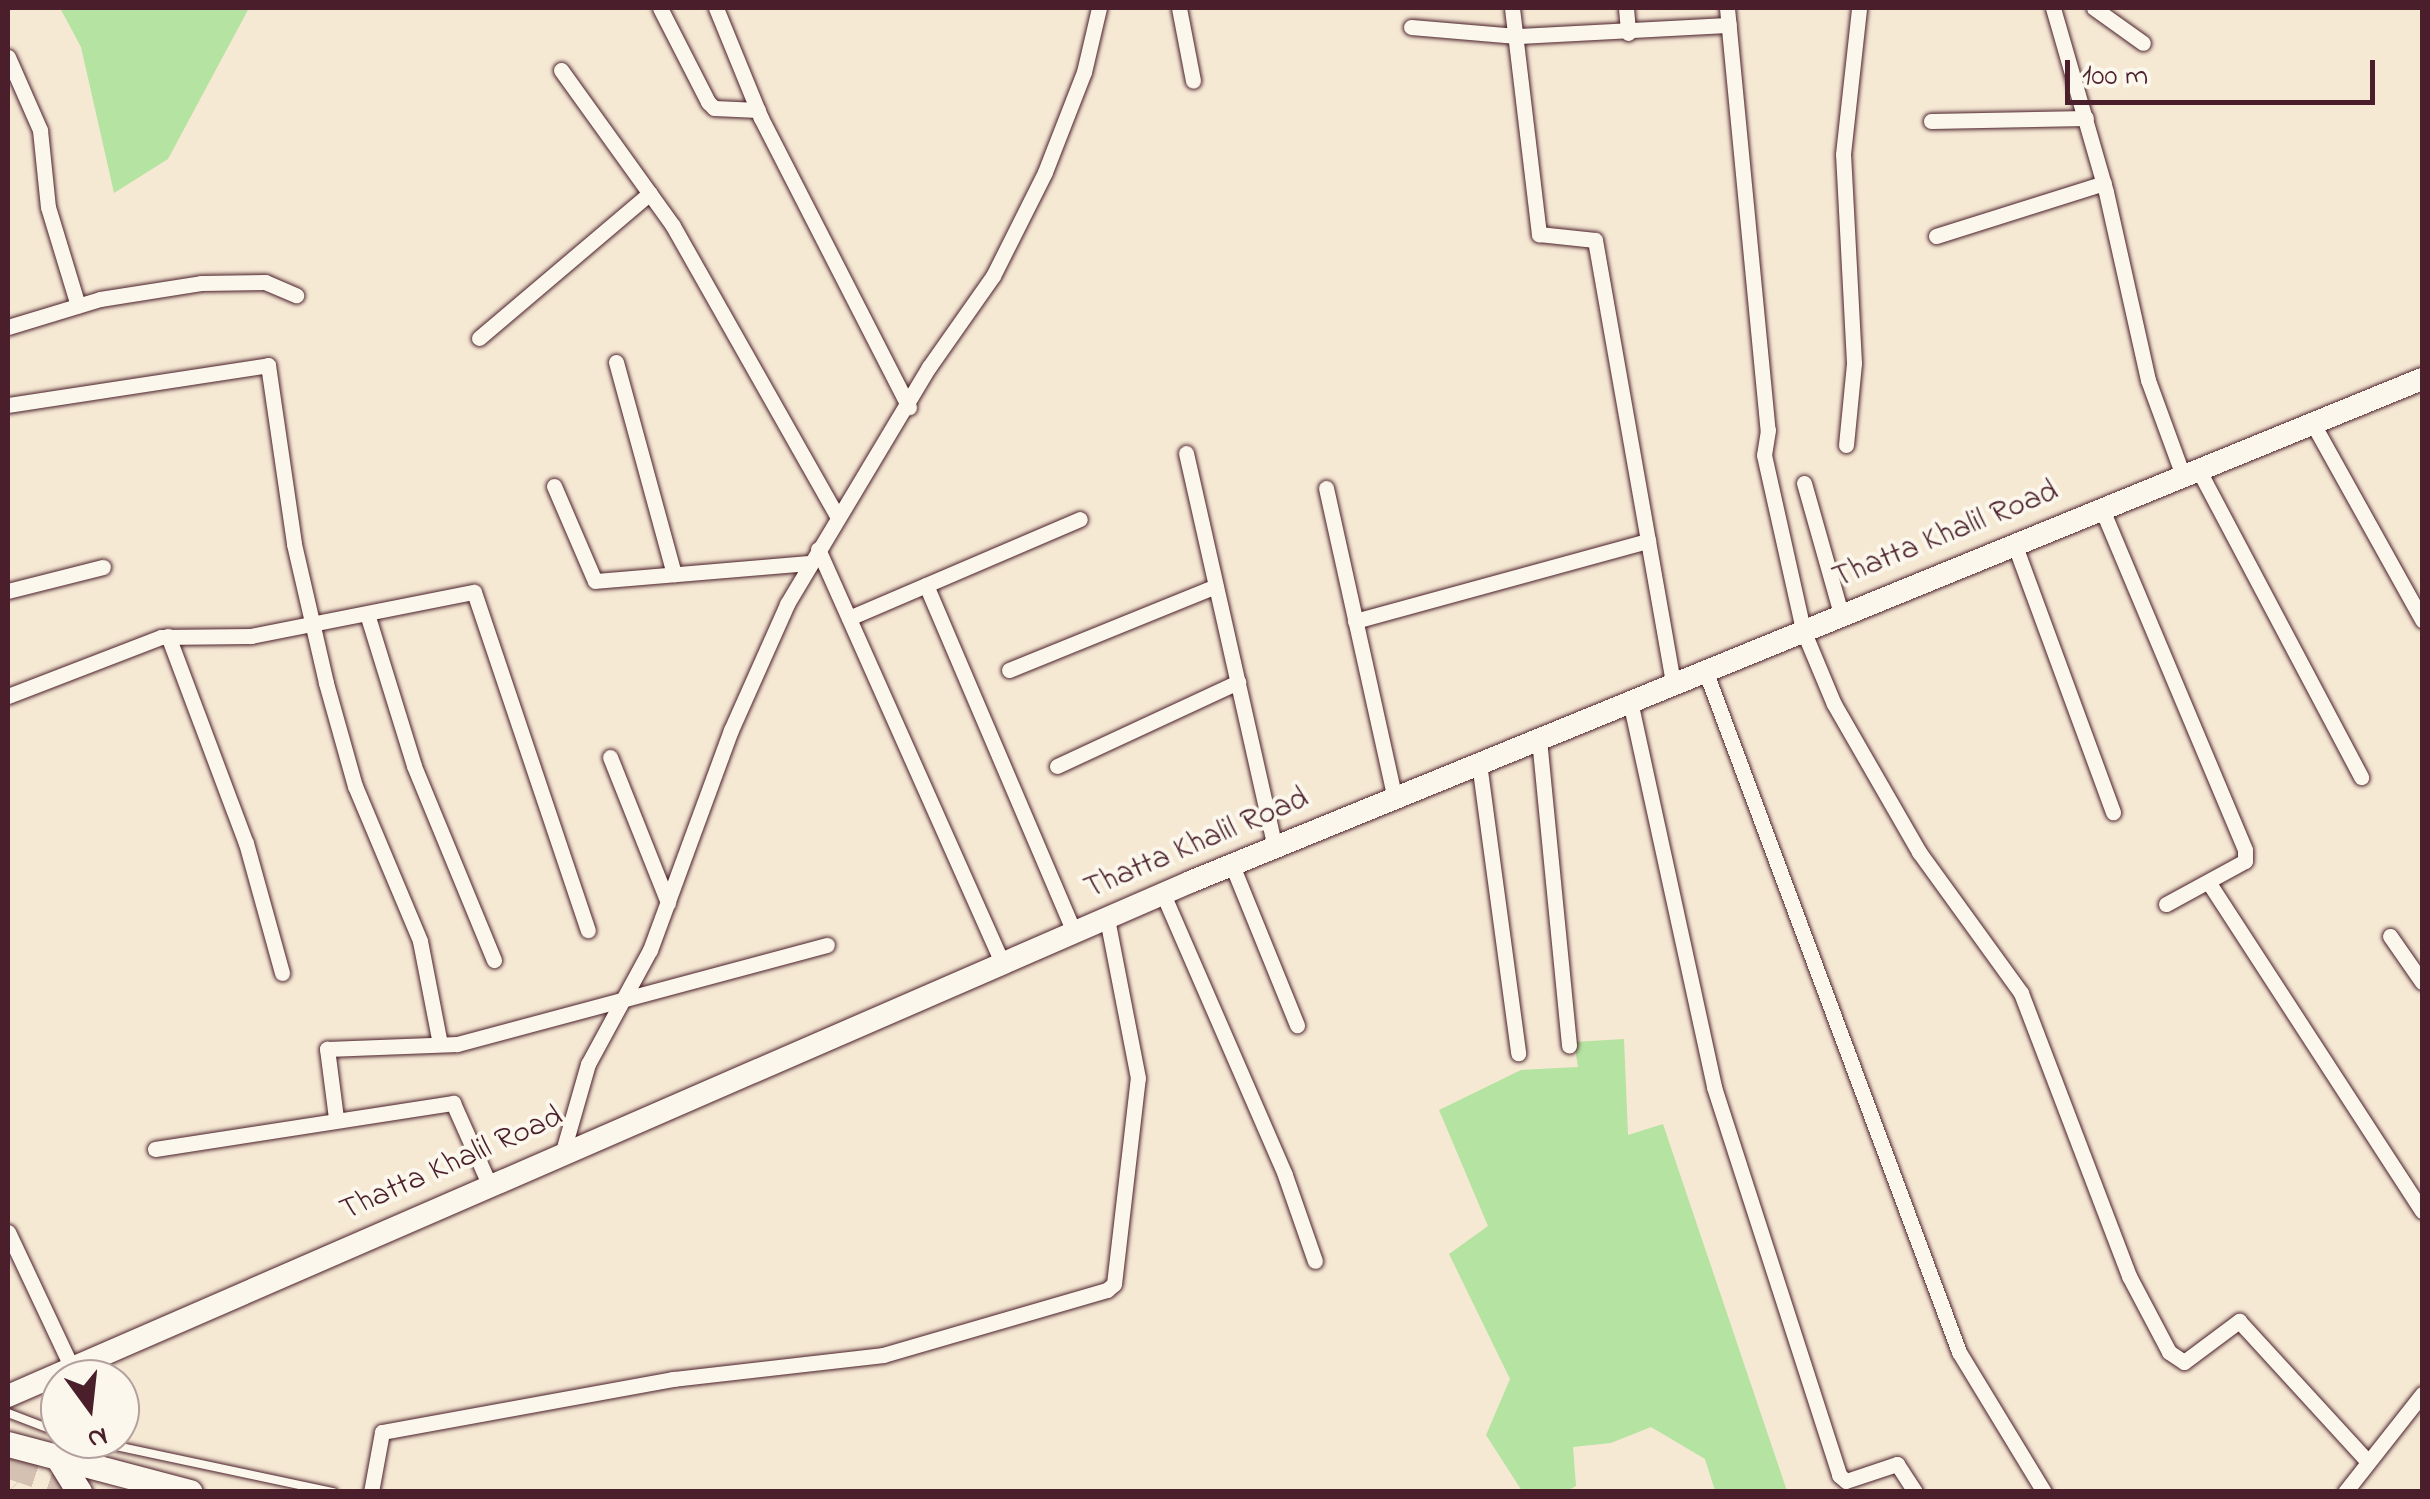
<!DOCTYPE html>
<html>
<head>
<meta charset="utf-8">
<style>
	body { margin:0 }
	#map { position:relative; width:2430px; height:1499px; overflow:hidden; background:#f6e9d4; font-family:"Indie Flower",sans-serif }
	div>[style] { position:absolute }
	.green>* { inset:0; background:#b5e3a1 }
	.highway-tunnel>* { height:30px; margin-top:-15px; transform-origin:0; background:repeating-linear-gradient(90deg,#d4c1b2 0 30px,transparent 0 45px) }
	.roads { filter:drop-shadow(0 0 2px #4a1f2b) drop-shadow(0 0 2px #4a1f2b) }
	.lane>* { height:8px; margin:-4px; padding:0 4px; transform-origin:4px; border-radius:4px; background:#fbf7ec }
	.street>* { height:15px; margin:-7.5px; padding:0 7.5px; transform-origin:7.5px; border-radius:7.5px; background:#fbf7ec }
	.secondary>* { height:22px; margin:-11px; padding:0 11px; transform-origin:11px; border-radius:11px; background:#fbf7ec }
	.primary>* { height:25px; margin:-12.5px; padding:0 12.5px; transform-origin:12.5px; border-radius:12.5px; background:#fbf7ec }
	span { translate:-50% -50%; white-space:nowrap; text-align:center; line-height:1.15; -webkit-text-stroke:8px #fbf7ec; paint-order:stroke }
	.street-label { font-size:32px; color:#4a1f2b }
	.frame { position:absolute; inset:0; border:10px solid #4a1f2b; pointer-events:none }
	.north { position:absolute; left:40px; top:1359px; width:100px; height:100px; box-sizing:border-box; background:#fbf7ec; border:2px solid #b4a19f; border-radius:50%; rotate:165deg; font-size:28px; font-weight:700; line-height:40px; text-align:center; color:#4a1f2b }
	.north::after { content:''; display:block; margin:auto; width:35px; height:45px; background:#4a1f2b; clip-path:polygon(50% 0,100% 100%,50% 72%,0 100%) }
	.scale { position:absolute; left:2065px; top:60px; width:310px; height:45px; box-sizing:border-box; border:5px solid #4a1f2b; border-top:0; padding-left:12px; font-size:30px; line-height:35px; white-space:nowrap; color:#4a1f2b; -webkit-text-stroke:8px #fbf7ec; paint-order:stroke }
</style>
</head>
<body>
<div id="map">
	<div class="green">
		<div style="clip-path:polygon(60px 8px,249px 8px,168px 159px,114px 193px,81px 47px)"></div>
		<div style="clip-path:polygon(1624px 1039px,1628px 1135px,1663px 1124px,1787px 1491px,1715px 1491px,1705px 1459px,1651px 1427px,1611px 1443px,1573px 1447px,1576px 1486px,1567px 1491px,1522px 1491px,1486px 1435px,1510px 1379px,1449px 1254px,1488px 1226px,1439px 1110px,1521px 1070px,1578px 1067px,1574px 1042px)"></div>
	</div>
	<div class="highway-tunnel">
		<div style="left:8px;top:1463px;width:90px;rotate:18.8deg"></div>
		<div style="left:8px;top:1491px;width:1px;rotate:45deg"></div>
	</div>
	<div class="roads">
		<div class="lane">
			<div style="left:8px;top:1413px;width:56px;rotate:21deg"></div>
			<div style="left:83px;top:1439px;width:256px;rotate:12deg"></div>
		</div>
		<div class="street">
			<div style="left:660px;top:8px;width:106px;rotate:62.9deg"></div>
			<div style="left:708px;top:102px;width:8px;rotate:45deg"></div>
			<div style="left:714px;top:108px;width:44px;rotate:2.6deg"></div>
			<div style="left:716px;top:8px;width:119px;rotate:67.8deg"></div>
			<div style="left:761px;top:118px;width:325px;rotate:62.9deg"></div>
			<div style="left:1179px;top:8px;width:74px;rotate:79.1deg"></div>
			<div style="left:1512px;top:8px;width:228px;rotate:83.2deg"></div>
			<div style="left:1539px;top:234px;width:56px;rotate:6.1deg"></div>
			<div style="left:1595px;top:240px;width:450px;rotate:80deg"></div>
			<div style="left:1626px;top:8px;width:25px;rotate:85deg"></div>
			<div style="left:1727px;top:8px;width:424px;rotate:84.5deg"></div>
			<div style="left:1768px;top:430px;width:25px;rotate:99deg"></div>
			<div style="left:1764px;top:455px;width:179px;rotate:77.4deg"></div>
			<div style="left:1803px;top:630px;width:80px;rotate:67.3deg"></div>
			<div style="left:1834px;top:704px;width:171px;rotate:60.1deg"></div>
			<div style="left:1919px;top:852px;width:174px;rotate:54.1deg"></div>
			<div style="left:2021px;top:993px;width:303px;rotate:69.1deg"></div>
			<div style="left:2129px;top:1276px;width:86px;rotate:62.2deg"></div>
			<div style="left:2169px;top:1352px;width:18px;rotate:34deg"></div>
			<div style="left:2184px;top:1362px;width:69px;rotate:-36.7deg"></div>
			<div style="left:2239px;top:1321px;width:191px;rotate:47.5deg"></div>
			<div style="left:2053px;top:8px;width:191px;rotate:73.9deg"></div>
			<div style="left:2106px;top:192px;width:193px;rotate:77.4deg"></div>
			<div style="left:2148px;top:380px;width:99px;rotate:69.9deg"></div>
			<div style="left:2094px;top:8px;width:60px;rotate:35.5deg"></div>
			<div style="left:1411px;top:27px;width:106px;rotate:4.9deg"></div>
			<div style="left:1517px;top:36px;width:212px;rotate:-3deg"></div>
			<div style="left:8px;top:57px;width:80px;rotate:66.3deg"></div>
			<div style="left:40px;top:130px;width:77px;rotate:84.1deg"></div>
			<div style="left:48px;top:207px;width:103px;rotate:73.1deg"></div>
			<div style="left:561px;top:70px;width:192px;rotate:54.3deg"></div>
			<div style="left:673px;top:226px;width:333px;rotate:60.5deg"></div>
			<div style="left:1931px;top:121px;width:155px;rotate:-1.1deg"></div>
			<div style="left:1936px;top:236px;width:176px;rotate:-17.5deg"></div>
			<div style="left:8px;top:327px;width:96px;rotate:-16.9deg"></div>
			<div style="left:100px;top:299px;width:102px;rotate:-9deg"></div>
			<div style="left:201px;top:283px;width:64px;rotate:-0.9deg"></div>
			<div style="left:265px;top:282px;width:34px;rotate:23deg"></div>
			<div style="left:479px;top:338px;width:224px;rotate:-40.3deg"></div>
			<div style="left:616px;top:362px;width:220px;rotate:74.7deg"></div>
			<div style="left:8px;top:405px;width:263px;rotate:-8.7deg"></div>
			<div style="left:268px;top:365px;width:181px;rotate:81.7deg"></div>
			<div style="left:294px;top:544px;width:143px;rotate:77deg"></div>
			<div style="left:326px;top:683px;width:107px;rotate:74.3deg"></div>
			<div style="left:355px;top:786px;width:168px;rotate:67.2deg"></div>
			<div style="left:420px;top:941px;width:105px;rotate:79deg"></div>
			<div style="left:2312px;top:422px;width:227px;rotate:60.9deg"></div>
			<div style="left:1846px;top:445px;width:82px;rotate:-84.4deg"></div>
			<div style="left:1854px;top:363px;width:209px;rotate:-93deg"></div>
			<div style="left:1843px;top:154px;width:147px;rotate:-83.7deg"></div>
			<div style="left:1186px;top:453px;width:404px;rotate:77.3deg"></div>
			<div style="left:2197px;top:467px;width:351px;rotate:62.1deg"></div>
			<div style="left:1804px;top:483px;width:136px;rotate:74.2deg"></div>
			<div style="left:554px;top:486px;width:103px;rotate:66.7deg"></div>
			<div style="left:595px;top:581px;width:216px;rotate:-4.8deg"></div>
			<div style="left:1326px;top:488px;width:318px;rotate:77.5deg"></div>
			<div style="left:2101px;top:507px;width:372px;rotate:67.2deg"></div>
			<div style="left:2245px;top:850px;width:11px;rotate:90deg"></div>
			<div style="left:2245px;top:861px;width:90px;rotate:151.4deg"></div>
			<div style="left:2014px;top:543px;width:287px;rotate:69.8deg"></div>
			<div style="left:818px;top:549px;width:453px;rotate:66deg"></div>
			<div style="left:926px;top:585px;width:377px;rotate:66.9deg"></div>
			<div style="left:8px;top:591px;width:98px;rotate:-14.2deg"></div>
			<div style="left:368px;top:617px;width:156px;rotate:72.8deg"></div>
			<div style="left:414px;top:766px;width:210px;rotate:67.6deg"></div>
			<div style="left:849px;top:618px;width:251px;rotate:-23.2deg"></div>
			<div style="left:1355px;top:621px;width:304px;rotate:-15.3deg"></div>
			<div style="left:168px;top:636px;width:221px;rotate:69.4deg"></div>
			<div style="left:246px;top:843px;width:135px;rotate:74.5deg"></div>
			<div style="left:1009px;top:670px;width:223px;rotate:-22.1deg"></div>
			<div style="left:1705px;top:670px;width:728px;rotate:69.57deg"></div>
			<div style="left:1959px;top:1352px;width:164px;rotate:58.7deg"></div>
			<div style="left:8px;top:696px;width:164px;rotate:-21.1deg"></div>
			<div style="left:161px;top:637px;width:90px;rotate:-0.6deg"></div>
			<div style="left:251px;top:636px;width:227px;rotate:-11.2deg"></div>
			<div style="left:474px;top:592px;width:357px;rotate:71.4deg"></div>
			<div style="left:1630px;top:701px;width:395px;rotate:77.7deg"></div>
			<div style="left:1714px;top:1087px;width:408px;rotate:72.1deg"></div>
			<div style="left:1839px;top:1475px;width:9px;rotate:41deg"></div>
			<div style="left:1846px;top:1481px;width:54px;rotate:-18.4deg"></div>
			<div style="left:1897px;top:1464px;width:33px;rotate:57deg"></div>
			<div style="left:1539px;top:739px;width:308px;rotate:84.4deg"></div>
			<div style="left:610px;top:757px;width:157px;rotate:68.3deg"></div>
			<div style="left:1479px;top:763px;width:293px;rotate:82.3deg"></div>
			<div style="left:1057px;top:766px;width:200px;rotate:-24.9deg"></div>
			<div style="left:1232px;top:865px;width:173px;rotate:67.9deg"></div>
			<div style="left:2209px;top:883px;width:391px;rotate:57deg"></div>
			<div style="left:1163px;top:894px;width:306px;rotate:66.5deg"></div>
			<div style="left:1285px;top:1175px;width:91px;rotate:70.8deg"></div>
			<div style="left:2390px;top:936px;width:56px;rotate:55.2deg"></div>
			<div style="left:336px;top:1118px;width:70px;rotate:-97.4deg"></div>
			<div style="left:327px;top:1049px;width:130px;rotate:-2.2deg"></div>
			<div style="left:457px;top:1044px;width:383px;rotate:-15deg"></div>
			<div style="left:155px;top:1149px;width:302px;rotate:-8.8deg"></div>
			<div style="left:453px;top:1103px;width:89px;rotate:66deg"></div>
			<div style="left:563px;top:1151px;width:91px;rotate:-74deg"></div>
			<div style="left:588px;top:1064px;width:130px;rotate:-61.5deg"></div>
			<div style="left:650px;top:950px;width:234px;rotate:-69.8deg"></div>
			<div style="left:731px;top:730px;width:138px;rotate:-66deg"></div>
			<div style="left:787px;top:604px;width:276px;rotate:-59.1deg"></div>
			<div style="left:929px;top:367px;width:111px;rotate:-54.9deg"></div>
			<div style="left:993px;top:276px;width:116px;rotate:-63.4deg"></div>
			<div style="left:1045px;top:172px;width:107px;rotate:-68.7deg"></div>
			<div style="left:1084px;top:72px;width:66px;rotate:-76.8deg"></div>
			<div style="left:8px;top:1232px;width:150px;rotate:64.8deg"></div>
			<div style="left:371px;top:1492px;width:61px;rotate:-79.6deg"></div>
			<div style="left:382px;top:1432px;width:296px;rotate:-10.3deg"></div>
			<div style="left:673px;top:1379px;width:211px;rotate:-6.5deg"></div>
			<div style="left:883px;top:1355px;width:233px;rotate:-16.2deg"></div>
			<div style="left:1107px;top:1290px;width:9px;rotate:-41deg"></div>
			<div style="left:1114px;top:1284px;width:207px;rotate:-83.4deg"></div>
			<div style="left:1138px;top:1078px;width:163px;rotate:-101deg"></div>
			<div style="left:2345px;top:1492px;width:125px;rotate:-51.8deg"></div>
		</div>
		<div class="secondary">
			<div style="left:8px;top:1396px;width:1289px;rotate:-23.5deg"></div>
			<div style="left:1190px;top:882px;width:1331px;rotate:-22.21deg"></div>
		</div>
		<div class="primary">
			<div style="left:8px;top:1444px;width:188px;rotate:14.8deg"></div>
			<div style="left:58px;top:1458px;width:40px;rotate:58deg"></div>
		</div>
	</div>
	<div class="street-label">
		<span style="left:1946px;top:536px;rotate:-22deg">Thatta Khalil Road</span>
		<span style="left:1197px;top:845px;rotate:-23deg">Thatta Khalil Road</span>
		<span style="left:452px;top:1165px;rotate:-24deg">Thatta Khalil Road</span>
	</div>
	<div class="frame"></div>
	<div class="north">N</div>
	<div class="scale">100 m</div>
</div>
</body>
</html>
